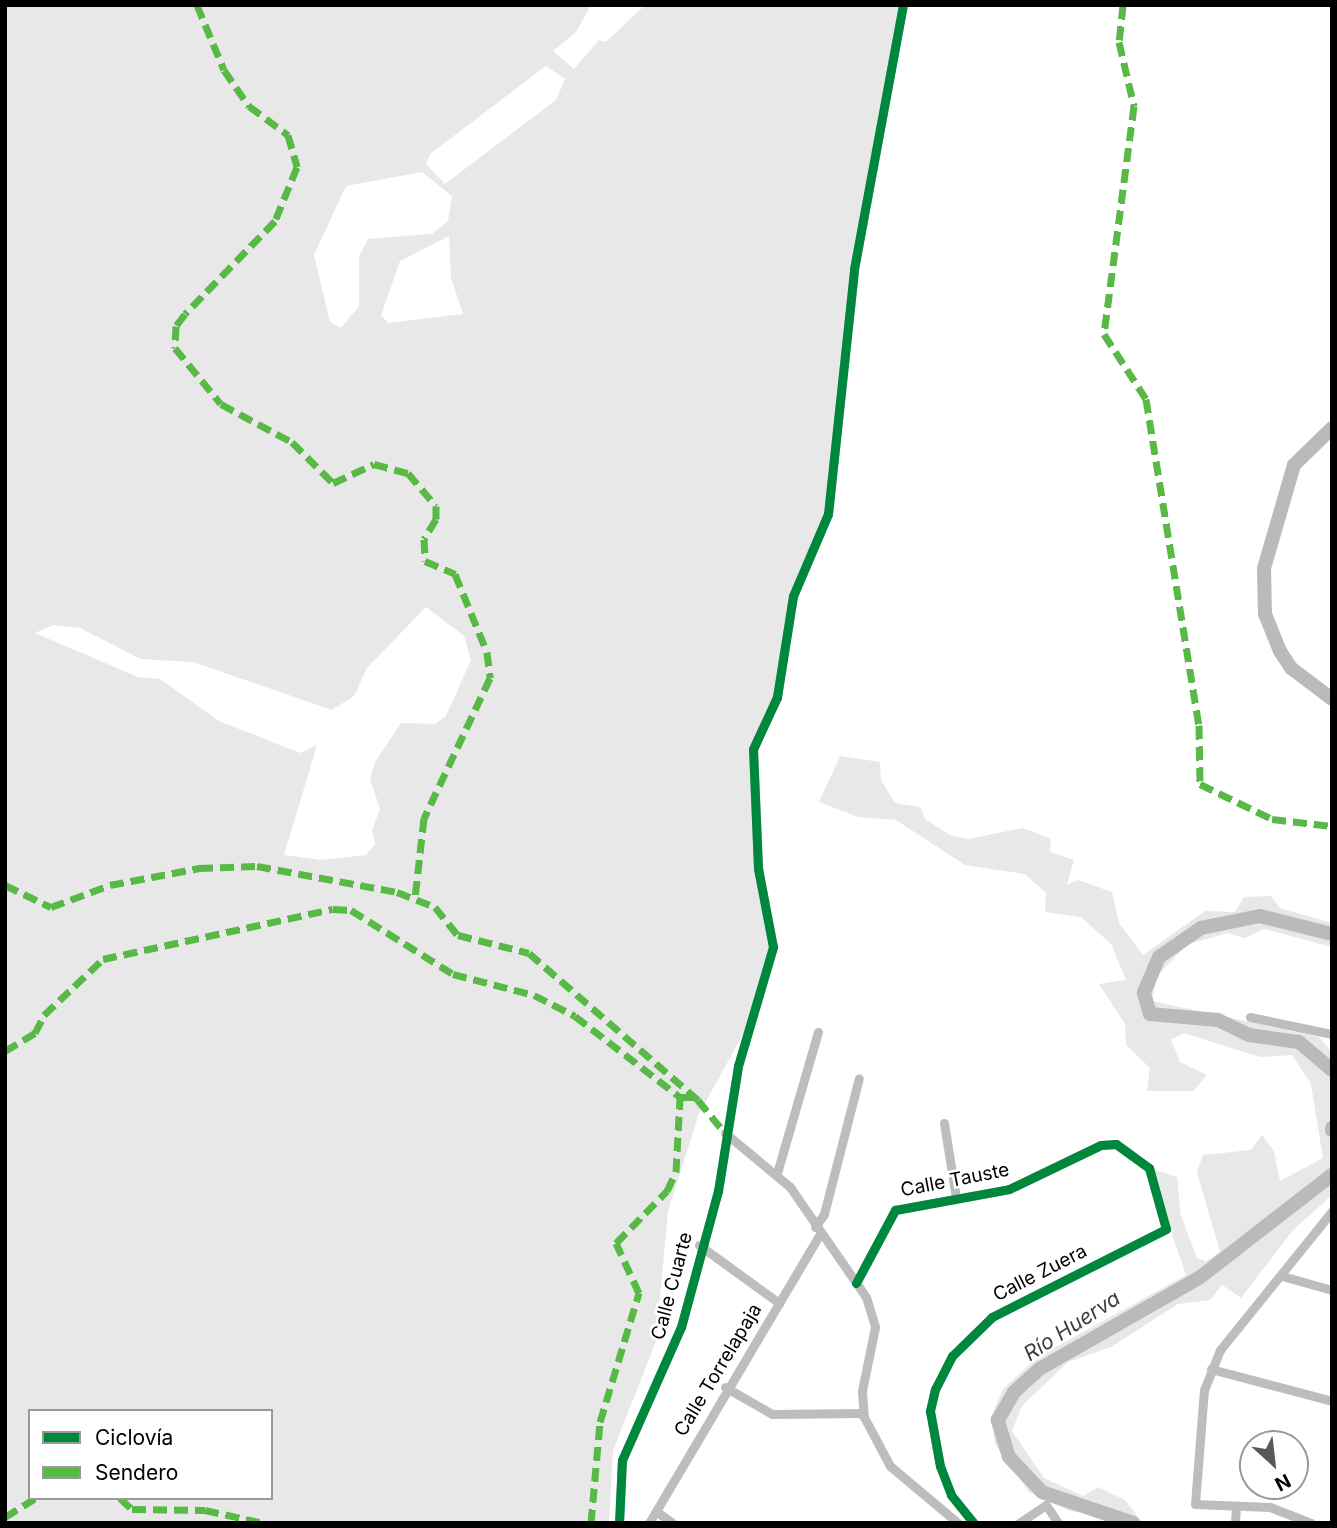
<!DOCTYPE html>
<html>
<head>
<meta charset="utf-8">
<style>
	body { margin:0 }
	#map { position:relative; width:1337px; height:1528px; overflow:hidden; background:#fff; font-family:Inter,sans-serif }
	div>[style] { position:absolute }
	.green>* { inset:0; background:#e8e8e8 }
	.river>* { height:14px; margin:-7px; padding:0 7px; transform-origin:7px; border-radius:7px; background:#bababa }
	.minor>* { height:9px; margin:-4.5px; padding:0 4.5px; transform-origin:4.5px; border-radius:4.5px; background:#bdbdbd }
	.quiet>* { height:7px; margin-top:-3.5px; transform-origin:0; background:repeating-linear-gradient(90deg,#58b947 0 14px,transparent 0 21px) }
	.cycleway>* { height:9px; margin:-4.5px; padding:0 4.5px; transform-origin:4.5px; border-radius:4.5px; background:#00873e }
	span { translate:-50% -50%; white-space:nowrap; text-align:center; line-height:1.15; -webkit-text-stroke:5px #fff; paint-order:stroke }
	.street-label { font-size:19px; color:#000 }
	.water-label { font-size:21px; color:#3e3e3e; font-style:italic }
	.frame { position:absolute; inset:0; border:7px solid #000; pointer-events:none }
	.legend { position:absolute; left:28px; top:1409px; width:245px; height:91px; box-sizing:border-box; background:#fff; border:2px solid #999; margin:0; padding:9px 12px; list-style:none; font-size:21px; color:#000 }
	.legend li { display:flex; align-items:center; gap:14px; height:35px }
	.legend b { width:35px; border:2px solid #999 }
	.north { position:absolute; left:1239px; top:1430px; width:70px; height:70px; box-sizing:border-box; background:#fff; border:2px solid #999; border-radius:50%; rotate:153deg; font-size:19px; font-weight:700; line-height:28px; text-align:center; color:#000 }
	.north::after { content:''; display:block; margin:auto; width:24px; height:32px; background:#595959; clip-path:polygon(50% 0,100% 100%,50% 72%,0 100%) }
</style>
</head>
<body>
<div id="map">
	<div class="green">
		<div style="clip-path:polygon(evenodd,5px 5px,591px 5px,576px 32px,553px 51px,574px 69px,599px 40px,606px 42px,645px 5px,903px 5px,854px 269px,833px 490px,800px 580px,777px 697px,753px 749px,758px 868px,774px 931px,758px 1007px,699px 1114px,668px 1211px,656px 1341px,613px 1451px,609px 1523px,5px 1523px,5px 5px,546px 66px,565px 79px,556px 100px,445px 184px,426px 164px,430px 154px,546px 66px,5px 5px,422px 172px,452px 196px,448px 221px,432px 234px,368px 239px,359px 257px,359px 306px,341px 328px,330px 322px,314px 255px,346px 186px,422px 172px,5px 5px,449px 236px,451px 278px,463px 314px,388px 323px,381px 315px,400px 261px,449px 236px,5px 5px,426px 607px,464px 636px,471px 660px,446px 716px,435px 724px,401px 723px,375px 762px,370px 779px,380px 809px,372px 830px,375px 844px,366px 855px,321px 860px,284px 855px,317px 745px,300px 753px,219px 721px,160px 679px,138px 677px,35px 633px,53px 625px,80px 628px,141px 659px,193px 662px,332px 710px,354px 696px,367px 668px,426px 607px,5px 5px,30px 1411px,271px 1411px,271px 1498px,30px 1498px,30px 1411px)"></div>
		<div style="clip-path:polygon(840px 756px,880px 762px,881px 780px,895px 803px,920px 807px,925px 819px,950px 835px,968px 839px,1023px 828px,1051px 839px,1050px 852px,1074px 860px,1067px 885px,1078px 880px,1112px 892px,1119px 923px,1143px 955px,1205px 911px,1235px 912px,1244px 897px,1271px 896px,1280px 908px,1332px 923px,1332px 947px,1264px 929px,1245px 938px,1228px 933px,1188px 944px,1157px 976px,1152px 1001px,1319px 1037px,1332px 1053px,1332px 1195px,1293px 1230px,1241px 1298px,1222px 1285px,1210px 1300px,1178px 1304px,1111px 1347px,1068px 1362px,1022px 1406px,1012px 1431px,1044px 1478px,1083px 1496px,1098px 1487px,1125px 1500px,1143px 1523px,1070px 1511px,1029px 1492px,995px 1444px,991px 1417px,1003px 1389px,1038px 1357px,1186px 1275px,1149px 1168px,1177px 1177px,1181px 1216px,1197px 1258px,1206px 1261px,1220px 1252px,1197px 1172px,1203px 1155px,1251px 1150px,1262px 1135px,1274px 1151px,1280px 1181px,1323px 1158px,1311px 1084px,1292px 1055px,1260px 1057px,1184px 1033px,1171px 1040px,1180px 1062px,1207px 1075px,1193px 1091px,1147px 1091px,1150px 1068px,1126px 1045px,1125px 1024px,1099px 984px,1126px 980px,1111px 944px,1081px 917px,1045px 912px,1046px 893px,1025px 874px,965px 865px,896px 820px,858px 817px,819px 802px)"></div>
	</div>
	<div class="river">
		<div style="left:1332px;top:428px;width:53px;rotate:135.8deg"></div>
		<div style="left:1294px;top:465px;width:107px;rotate:106.2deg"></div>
		<div style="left:1264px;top:568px;width:46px;rotate:88.8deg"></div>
		<div style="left:1265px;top:614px;width:40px;rotate:68deg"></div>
		<div style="left:1280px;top:651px;width:20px;rotate:57deg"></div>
		<div style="left:1291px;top:668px;width:51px;rotate:37.1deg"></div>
		<div style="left:1332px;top:934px;width:74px;rotate:-166deg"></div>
		<div style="left:1260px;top:916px;width:60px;rotate:168.5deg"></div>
		<div style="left:1201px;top:928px;width:51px;rotate:145.4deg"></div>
		<div style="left:1159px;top:957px;width:39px;rotate:113deg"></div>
		<div style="left:1144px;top:993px;width:22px;rotate:74deg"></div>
		<div style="left:1150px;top:1014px;width:68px;rotate:5deg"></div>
		<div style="left:1218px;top:1020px;width:34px;rotate:26deg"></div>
		<div style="left:1249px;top:1035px;width:50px;rotate:8deg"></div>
		<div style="left:1299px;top:1042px;width:43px;rotate:40.3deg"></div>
		<div style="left:1332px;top:1128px;width:2px;rotate:90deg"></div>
		<div style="left:1133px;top:1523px;width:96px;rotate:-161.2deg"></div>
		<div style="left:1042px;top:1492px;width:48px;rotate:-133.3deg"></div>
		<div style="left:1009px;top:1457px;width:39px;rotate:-107deg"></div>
		<div style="left:998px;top:1420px;width:32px;rotate:-60deg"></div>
		<div style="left:1014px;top:1392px;width:36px;rotate:-42deg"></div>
		<div style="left:1041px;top:1368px;width:182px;rotate:-29.7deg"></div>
		<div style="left:1199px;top:1278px;width:168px;rotate:-37.8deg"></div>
	</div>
	<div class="minor">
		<div style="left:1250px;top:1017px;width:84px;rotate:11.7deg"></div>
		<div style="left:944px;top:1123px;width:76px;rotate:80.9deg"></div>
		<div style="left:725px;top:1133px;width:85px;rotate:39.7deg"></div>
		<div style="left:790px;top:1187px;width:134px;rotate:55.4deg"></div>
		<div style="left:866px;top:1297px;width:31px;rotate:73deg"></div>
		<div style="left:875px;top:1327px;width:65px;rotate:101.5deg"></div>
		<div style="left:862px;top:1391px;width:26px;rotate:86deg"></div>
		<div style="left:864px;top:1417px;width:55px;rotate:62deg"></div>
		<div style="left:890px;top:1466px;width:89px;rotate:40deg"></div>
		<div style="left:777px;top:1173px;width:147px;rotate:-73.8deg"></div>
		<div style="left:815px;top:1227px;width:16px;rotate:-55deg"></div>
		<div style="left:824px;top:1214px;width:140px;rotate:-75.6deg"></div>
		<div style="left:699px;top:1245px;width:99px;rotate:35.9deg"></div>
		<div style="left:1282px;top:1276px;width:52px;rotate:15.6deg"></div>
		<div style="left:856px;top:1283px;width:83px;rotate:-61.9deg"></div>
		<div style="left:895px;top:1210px;width:116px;rotate:-10.4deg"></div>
		<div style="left:1009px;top:1189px;width:102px;rotate:-25.6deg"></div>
		<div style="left:1101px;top:1145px;width:15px;rotate:-4deg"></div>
		<div style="left:1116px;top:1144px;width:41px;rotate:36deg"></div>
		<div style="left:1149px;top:1168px;width:63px;rotate:74.4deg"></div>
		<div style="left:1166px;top:1229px;width:195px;rotate:153.2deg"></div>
		<div style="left:992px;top:1317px;width:56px;rotate:135.7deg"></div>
		<div style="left:952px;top:1356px;width:37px;rotate:117deg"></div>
		<div style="left:935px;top:1389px;width:23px;rotate:103deg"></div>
		<div style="left:930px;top:1411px;width:56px;rotate:79.7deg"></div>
		<div style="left:940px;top:1466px;width:31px;rotate:69deg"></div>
		<div style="left:951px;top:1495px;width:36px;rotate:51deg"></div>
		<div style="left:1211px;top:1369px;width:125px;rotate:14.8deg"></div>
		<div style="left:725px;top:1387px;width:54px;rotate:29.9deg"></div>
		<div style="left:772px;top:1414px;width:91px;rotate:-0.6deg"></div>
		<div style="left:657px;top:1512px;width:19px;rotate:35deg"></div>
		<div style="left:619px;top:1523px;width:63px;rotate:-87.3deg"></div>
		<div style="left:622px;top:1460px;width:145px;rotate:-66.1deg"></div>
		<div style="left:681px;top:1327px;width:141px;rotate:-74.8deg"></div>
		<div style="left:718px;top:1191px;width:127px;rotate:-80.9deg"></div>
		<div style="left:738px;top:1066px;width:124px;rotate:-73.6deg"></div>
		<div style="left:773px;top:947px;width:80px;rotate:-100.8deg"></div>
		<div style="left:758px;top:868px;width:119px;rotate:-92.4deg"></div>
		<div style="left:753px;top:749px;width:57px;rotate:-65.2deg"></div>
		<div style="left:777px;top:697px;width:102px;rotate:-81deg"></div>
		<div style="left:793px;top:596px;width:89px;rotate:-66.9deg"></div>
		<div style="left:828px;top:514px;width:246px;rotate:-83.9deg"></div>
		<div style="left:854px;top:269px;width:269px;rotate:-79.5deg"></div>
		<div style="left:649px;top:1523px;width:334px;rotate:-59.4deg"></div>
		<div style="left:1019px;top:1523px;width:32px;rotate:-34deg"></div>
		<div style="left:1046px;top:1505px;width:22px;rotate:56deg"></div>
		<div style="left:1235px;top:1523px;width:17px;rotate:-87deg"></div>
		<div style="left:1311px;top:1523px;width:44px;rotate:-158.7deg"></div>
		<div style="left:1270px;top:1507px;width:75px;rotate:-177.7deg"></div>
		<div style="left:1195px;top:1504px;width:114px;rotate:-85.5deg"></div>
		<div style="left:1204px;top:1390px;width:43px;rotate:-68.2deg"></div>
		<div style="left:1220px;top:1350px;width:179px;rotate:-51.1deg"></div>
	</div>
	<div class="quiet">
		<div style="left:197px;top:5px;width:70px;rotate:67.4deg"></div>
		<div style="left:224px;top:70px;width:44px;rotate:55.2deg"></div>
		<div style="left:249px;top:106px;width:49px;rotate:36.6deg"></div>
		<div style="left:288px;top:135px;width:33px;rotate:74deg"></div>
		<div style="left:297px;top:167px;width:58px;rotate:112.2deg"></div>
		<div style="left:275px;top:221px;width:129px;rotate:134.1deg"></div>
		<div style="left:185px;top:314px;width:15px;rotate:127deg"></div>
		<div style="left:176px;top:326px;width:22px;rotate:93deg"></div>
		<div style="left:175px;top:348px;width:72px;rotate:50.6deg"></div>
		<div style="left:221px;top:404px;width:81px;rotate:28.2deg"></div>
		<div style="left:292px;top:442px;width:58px;rotate:45deg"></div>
		<div style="left:333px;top:483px;width:45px;rotate:-24.9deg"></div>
		<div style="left:374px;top:464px;width:35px;rotate:15deg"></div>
		<div style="left:408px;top:473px;width:43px;rotate:49.7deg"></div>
		<div style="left:436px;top:506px;width:13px;rotate:90deg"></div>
		<div style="left:436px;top:519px;width:23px;rotate:121deg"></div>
		<div style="left:424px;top:539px;width:22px;rotate:87deg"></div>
		<div style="left:425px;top:561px;width:33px;rotate:23deg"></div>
		<div style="left:455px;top:574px;width:84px;rotate:67.7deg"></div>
		<div style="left:487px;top:652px;width:26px;rotate:83deg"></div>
		<div style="left:490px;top:678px;width:155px;rotate:115.2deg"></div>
		<div style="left:424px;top:818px;width:81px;rotate:96.4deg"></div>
		<div style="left:1123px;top:5px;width:37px;rotate:96deg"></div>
		<div style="left:1119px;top:42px;width:66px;rotate:76.8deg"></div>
		<div style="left:1134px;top:106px;width:230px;rotate:97.5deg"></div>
		<div style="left:1104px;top:334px;width:77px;rotate:57.1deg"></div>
		<div style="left:1146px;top:399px;width:330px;rotate:80.8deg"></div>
		<div style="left:1199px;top:725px;width:59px;rotate:89deg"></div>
		<div style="left:1200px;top:784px;width:80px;rotate:25.9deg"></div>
		<div style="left:1272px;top:819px;width:60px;rotate:6.7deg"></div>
		<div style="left:5px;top:885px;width:51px;rotate:25.6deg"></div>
		<div style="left:51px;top:907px;width:63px;rotate:-20.4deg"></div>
		<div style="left:110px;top:885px;width:91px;rotate:-10.8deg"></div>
		<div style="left:199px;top:868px;width:58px;rotate:-2deg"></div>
		<div style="left:257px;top:866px;width:142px;rotate:10.5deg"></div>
		<div style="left:397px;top:892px;width:41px;rotate:21.5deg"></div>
		<div style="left:435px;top:907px;width:36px;rotate:51deg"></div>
		<div style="left:458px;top:935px;width:73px;rotate:14.2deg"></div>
		<div style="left:529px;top:953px;width:224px;rotate:41deg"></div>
		<div style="left:698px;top:1100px;width:43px;rotate:50.7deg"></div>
		<div style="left:5px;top:1051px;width:35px;rotate:-31deg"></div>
		<div style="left:35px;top:1033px;width:20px;rotate:-63deg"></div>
		<div style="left:44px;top:1015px;width:81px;rotate:-43.5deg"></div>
		<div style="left:103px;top:959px;width:235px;rotate:-12.3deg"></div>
		<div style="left:333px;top:909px;width:18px;rotate:3deg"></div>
		<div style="left:351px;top:910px;width:120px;rotate:32.1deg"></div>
		<div style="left:453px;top:974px;width:84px;rotate:14.5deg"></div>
		<div style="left:534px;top:995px;width:46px;rotate:27.1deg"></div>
		<div style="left:575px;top:1016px;width:133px;rotate:37.6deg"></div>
		<div style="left:680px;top:1097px;width:15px"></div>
		<div style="left:120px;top:1498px;width:16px;rotate:43deg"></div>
		<div style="left:132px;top:1509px;width:73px;rotate:0.8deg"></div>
		<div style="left:205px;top:1510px;width:60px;rotate:12.4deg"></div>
		<div style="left:5px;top:1517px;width:36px;rotate:-32deg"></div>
		<div style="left:591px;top:1523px;width:101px;rotate:-84.9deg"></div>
		<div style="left:600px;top:1422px;width:135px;rotate:-73.2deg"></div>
		<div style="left:639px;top:1293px;width:55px;rotate:-114.7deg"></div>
		<div style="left:616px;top:1243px;width:73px;rotate:-45.6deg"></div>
		<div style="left:667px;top:1191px;width:21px;rotate:-65deg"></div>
		<div style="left:676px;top:1172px;width:75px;rotate:-86.9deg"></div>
	</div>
	<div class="cycleway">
		<div style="left:856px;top:1283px;width:83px;rotate:-61.9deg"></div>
		<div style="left:895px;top:1210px;width:116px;rotate:-10.4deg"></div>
		<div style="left:1009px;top:1189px;width:102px;rotate:-25.6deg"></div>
		<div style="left:1101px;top:1145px;width:15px;rotate:-4deg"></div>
		<div style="left:1116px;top:1144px;width:41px;rotate:36deg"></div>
		<div style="left:1149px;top:1168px;width:63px;rotate:74.4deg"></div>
		<div style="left:1166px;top:1229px;width:195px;rotate:153.2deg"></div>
		<div style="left:992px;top:1317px;width:56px;rotate:135.7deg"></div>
		<div style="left:952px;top:1356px;width:37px;rotate:117deg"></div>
		<div style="left:935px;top:1389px;width:23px;rotate:103deg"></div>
		<div style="left:930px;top:1411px;width:56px;rotate:79.7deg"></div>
		<div style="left:940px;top:1466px;width:31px;rotate:69deg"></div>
		<div style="left:951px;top:1495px;width:36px;rotate:51deg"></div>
		<div style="left:619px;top:1523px;width:63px;rotate:-87.3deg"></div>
		<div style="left:622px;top:1460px;width:145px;rotate:-66.1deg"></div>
		<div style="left:681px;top:1327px;width:141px;rotate:-74.8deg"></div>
		<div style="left:718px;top:1191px;width:127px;rotate:-80.9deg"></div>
		<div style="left:738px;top:1066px;width:124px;rotate:-73.6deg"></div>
		<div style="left:773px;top:947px;width:80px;rotate:-100.8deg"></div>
		<div style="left:758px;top:868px;width:119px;rotate:-92.4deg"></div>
		<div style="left:753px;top:749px;width:57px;rotate:-65.2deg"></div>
		<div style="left:777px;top:697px;width:102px;rotate:-81deg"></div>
		<div style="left:793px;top:596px;width:89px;rotate:-66.9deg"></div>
		<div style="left:828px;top:514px;width:246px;rotate:-83.9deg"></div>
		<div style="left:854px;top:269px;width:269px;rotate:-79.5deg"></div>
	</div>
	<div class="street-label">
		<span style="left:955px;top:1180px;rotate:-11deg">Calle Tauste</span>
		<span style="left:1040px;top:1273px;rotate:-27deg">Calle Zuera</span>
		<span style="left:672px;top:1286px;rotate:-75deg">Calle Cuarte</span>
		<span style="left:718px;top:1370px;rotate:-59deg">Calle Torrelapaja</span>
	</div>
	<div class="water-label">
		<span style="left:1072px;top:1326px;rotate:-33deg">Río Huerva</span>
	</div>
	<div class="frame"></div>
	<ul class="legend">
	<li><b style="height:9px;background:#00873e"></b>Ciclovía</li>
	<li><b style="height:9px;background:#58b947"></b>Sendero</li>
	</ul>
	<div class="north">N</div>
</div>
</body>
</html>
